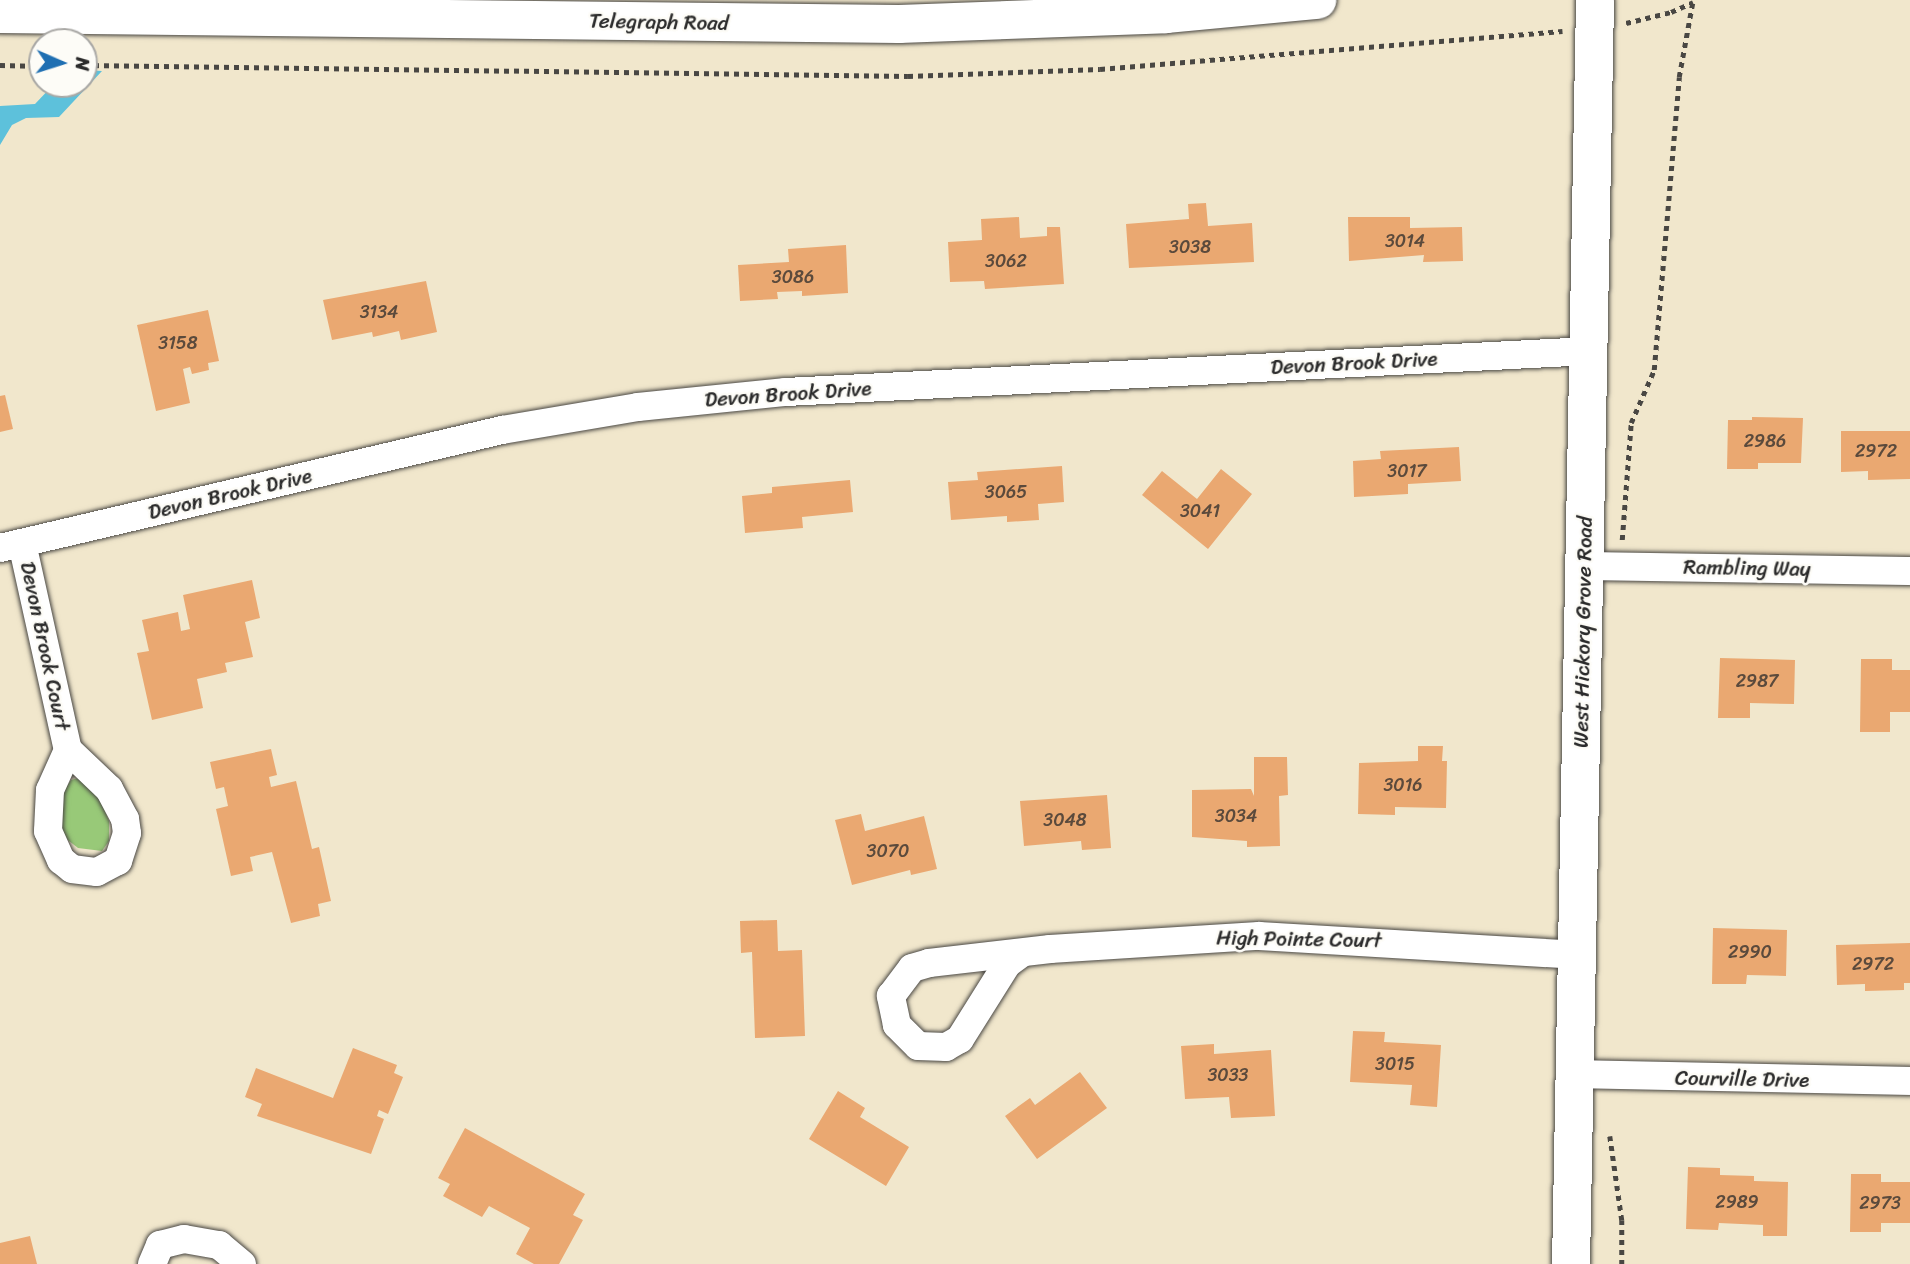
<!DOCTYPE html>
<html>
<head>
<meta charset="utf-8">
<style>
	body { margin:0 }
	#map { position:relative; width:1910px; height:1264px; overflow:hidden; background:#f1e7cc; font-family:Sriracha,sans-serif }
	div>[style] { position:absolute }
	.green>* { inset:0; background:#98c978 }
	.water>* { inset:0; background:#5dc1db }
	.building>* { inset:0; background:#eaa871 }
	.path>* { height:4.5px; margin-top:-2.25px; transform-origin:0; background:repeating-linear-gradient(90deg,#494743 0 5px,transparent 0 10px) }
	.roads { filter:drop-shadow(0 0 2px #494743) drop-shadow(0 0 2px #494743) }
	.street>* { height:28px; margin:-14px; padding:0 14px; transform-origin:14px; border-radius:14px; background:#fff }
	.secondary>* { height:38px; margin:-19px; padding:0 19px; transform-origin:19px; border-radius:19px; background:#fff }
	.highway>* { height:38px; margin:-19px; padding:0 19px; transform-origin:19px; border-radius:19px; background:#fff }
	span { translate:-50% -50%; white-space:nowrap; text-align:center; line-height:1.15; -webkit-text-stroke:5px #fdfcf7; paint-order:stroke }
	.number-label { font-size:18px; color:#5b4a3c }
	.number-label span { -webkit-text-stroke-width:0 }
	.street-label { font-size:21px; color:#2b2b2b }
	.north { position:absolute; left:28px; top:28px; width:70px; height:70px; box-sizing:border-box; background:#fdfcf7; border:2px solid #a9a8a5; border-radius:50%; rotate:93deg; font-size:19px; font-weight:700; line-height:28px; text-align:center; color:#2b2b2b }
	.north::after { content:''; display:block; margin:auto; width:24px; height:32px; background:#1f6fb2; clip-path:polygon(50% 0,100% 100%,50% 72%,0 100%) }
</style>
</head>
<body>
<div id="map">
	<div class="green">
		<div style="clip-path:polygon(82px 777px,99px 796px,109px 821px,109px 841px,102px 851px,78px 848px,64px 837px,60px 824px,63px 792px,71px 780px)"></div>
	</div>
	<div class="water">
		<div style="clip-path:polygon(84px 70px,102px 71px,59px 117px,26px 118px,12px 125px,0 145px,0 106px,35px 104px,54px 84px,84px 84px)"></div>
	</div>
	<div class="building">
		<div style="clip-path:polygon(1206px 203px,1208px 226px,1252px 223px,1254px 262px,1129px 268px,1126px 224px,1189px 219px,1188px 204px)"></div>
		<div style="clip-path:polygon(1019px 217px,1020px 238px,1047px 236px,1047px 227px,1060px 227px,1064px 284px,985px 289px,984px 281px,950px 282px,948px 242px,982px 240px,981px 219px)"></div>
		<div style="clip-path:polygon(1348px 217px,1410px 217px,1410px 228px,1462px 227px,1463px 261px,1423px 262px,1424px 255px,1349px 261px)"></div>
		<div style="clip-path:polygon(846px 245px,848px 293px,802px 296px,802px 291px,777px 292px,778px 299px,740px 301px,738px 265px,789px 262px,788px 249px)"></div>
		<div style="clip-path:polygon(426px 281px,437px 332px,401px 340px,399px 331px,373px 337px,372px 332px,332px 340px,323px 300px)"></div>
		<div style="clip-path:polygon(208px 310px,219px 361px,208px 363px,209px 370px,192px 374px,190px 367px,183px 369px,190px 403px,156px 411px,137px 325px)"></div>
		<div style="clip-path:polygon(5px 395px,13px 429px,0 432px,0 396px)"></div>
		<div style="clip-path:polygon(1752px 417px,1803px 418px,1801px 463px,1758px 463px,1758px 469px,1727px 469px,1728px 420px,1752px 420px)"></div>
		<div style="clip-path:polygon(1841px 431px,1910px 431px,1910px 479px,1868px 480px,1868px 471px,1841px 472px)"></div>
		<div style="clip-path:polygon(1459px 447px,1461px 481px,1408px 484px,1408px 494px,1354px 497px,1353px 461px,1381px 459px,1380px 451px)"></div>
		<div style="clip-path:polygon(1062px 466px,1064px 502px,1038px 504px,1039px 520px,1007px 522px,1007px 516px,951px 520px,948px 482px,978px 480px,977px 472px)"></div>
		<div style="clip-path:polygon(1221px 469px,1252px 494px,1208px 549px,1142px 495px,1162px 471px,1197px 499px)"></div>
		<div style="clip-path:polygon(850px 480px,853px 512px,802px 517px,803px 528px,745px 533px,742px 496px,772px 493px,772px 487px)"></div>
		<div style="clip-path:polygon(252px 580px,260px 618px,245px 622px,253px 657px,225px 663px,227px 672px,197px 679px,203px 708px,152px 720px,137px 653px,149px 651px,142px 620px,178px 612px,181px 631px,190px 629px,183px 595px)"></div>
		<div style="clip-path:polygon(1720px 658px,1795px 660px,1794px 704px,1750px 703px,1750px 718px,1718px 718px)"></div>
		<div style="clip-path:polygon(1861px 659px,1892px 659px,1892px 670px,1910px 670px,1910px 712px,1890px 712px,1890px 732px,1860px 732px)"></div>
		<div style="clip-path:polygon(1418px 746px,1443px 746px,1442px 761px,1447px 761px,1446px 808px,1395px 807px,1395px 815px,1358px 814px,1359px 763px,1418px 761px)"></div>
		<div style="clip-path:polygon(271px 749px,277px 775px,269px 777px,271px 787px,296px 781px,312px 849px,319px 847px,331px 901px,318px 904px,320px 916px,291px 923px,272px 852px,250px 857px,253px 871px,231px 876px,216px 809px,228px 806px,224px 787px,216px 789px,210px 762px)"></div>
		<div style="clip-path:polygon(1254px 757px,1287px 757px,1288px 795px,1279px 796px,1280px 846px,1247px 847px,1247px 841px,1192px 837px,1192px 790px,1251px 789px,1254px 796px)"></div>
		<div style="clip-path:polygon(1107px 795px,1111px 848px,1082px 850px,1081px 841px,1024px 846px,1020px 801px)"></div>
		<div style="clip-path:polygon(861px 814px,865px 831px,924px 816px,937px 869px,911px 875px,910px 870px,852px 885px,835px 820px)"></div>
		<div style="clip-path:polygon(777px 920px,778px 951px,802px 950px,805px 1036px,755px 1038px,752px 952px,741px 953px,740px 921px)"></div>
		<div style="clip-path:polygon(1713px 928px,1787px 930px,1786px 976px,1747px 975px,1746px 984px,1712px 984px)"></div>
		<div style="clip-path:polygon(1910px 943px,1910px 983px,1904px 983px,1904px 990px,1865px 991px,1865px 984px,1837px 985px,1836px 945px)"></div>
		<div style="clip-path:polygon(1353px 1031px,1385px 1032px,1384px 1042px,1441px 1045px,1437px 1107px,1410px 1105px,1412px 1085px,1350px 1082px)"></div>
		<div style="clip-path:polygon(1214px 1044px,1214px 1054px,1271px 1050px,1275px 1116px,1231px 1118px,1229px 1097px,1185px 1099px,1181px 1046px)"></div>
		<div style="clip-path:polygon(353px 1048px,397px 1065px,394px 1073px,403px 1077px,388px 1114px,379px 1110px,377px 1116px,384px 1119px,371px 1154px,257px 1116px,262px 1104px,245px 1097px,256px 1068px,333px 1098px)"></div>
		<div style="clip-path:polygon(1080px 1072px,1107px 1108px,1037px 1159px,1005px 1116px,1030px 1098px,1035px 1105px)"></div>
		<div style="clip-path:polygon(838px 1091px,865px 1108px,860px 1117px,909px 1147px,886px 1186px,809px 1139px)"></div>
		<div style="clip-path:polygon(465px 1128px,585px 1194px,573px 1215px,583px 1220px,559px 1264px,534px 1264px,516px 1254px,530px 1228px,489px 1206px,482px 1217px,443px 1196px,450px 1184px,438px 1178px)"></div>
		<div style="clip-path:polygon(1688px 1167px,1720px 1168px,1720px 1175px,1754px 1176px,1754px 1181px,1788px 1182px,1787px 1236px,1763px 1236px,1763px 1225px,1719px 1223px,1718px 1230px,1686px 1229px)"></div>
		<div style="clip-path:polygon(1851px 1174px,1881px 1174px,1881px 1182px,1910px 1182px,1910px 1223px,1881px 1223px,1881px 1232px,1850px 1232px)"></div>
		<div style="clip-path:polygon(30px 1236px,37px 1264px,0 1264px,0 1243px)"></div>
	</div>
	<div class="path">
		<div style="left:1626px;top:23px;width:46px;rotate:-13.7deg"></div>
		<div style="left:1671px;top:12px;width:24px;rotate:-24deg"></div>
		<div style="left:0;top:65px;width:42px;rotate:1.4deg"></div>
		<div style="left:84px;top:65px;width:824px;rotate:0.76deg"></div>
		<div style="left:908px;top:76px;width:192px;rotate:-2.1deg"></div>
		<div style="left:1100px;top:69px;width:464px;rotate:-4.7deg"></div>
		<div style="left:1622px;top:540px;width:117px;rotate:-85.6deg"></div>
		<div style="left:1631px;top:423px;width:58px;rotate:-66.5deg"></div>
		<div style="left:1654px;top:370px;width:294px;rotate:-85.1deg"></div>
		<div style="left:1679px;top:77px;width:78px;rotate:-79.7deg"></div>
		<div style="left:1610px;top:1136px;width:85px;rotate:81.9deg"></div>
		<div style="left:1622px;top:1220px;width:44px;rotate:90deg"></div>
	</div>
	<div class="roads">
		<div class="street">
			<div style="left:22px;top:543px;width:212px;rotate:77.5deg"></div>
			<div style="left:68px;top:750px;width:44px;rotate:114.2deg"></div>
			<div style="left:50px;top:790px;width:41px;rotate:92.8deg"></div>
			<div style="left:48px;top:831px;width:32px;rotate:66deg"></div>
			<div style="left:61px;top:860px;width:14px;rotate:39deg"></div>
			<div style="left:72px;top:869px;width:25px;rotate:7deg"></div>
			<div style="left:97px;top:872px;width:24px;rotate:-28deg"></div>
			<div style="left:118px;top:861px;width:29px;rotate:-72deg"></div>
			<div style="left:127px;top:833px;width:14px;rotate:-98deg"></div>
			<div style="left:125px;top:819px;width:34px;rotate:-118deg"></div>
			<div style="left:109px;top:789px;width:57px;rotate:-136.4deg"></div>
			<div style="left:0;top:548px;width:516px;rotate:-13.23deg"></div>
			<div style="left:502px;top:430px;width:138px;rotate:-9.6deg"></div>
			<div style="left:638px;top:407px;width:149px;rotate:-5.8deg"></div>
			<div style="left:786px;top:392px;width:805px;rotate:-2.92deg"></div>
			<div style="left:1584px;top:566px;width:326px;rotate:0.9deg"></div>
			<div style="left:1022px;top:953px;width:19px;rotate:144deg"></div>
			<div style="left:1007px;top:964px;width:89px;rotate:122.1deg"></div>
			<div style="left:960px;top:1039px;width:16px;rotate:150deg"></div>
			<div style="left:946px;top:1047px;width:28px;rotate:-178deg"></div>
			<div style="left:918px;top:1046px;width:30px;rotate:-135deg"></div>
			<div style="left:897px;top:1025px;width:30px;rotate:-102deg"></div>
			<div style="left:891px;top:996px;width:35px;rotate:-53deg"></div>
			<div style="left:912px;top:968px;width:18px;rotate:-16deg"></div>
			<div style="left:929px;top:963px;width:122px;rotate:-6.6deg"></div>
			<div style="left:1050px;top:949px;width:209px;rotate:-3.6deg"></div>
			<div style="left:1259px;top:936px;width:317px;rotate:3.4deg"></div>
			<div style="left:1574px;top:1074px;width:336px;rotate:1.2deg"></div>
			<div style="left:152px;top:1264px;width:21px;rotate:-67deg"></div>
			<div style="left:160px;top:1245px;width:25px;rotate:-14deg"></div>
			<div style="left:184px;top:1239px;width:36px;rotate:10deg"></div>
			<div style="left:219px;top:1245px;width:30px;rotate:40deg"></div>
		</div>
		<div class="secondary">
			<div style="left:1571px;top:1264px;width:1264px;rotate:-88.91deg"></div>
		</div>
		<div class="highway">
			<div style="left:0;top:14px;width:899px;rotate:0.64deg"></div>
			<div style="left:899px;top:24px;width:267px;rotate:-2.1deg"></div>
			<div style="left:1166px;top:14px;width:152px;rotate:-5.3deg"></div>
		</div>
	</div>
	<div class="number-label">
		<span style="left:1405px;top:241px">3014</span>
		<span style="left:1190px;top:247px">3038</span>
		<span style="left:1006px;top:261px">3062</span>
		<span style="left:793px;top:277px">3086</span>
		<span style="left:379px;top:312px">3134</span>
		<span style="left:178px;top:343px">3158</span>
		<span style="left:1765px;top:441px">2986</span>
		<span style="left:1876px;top:451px">2972</span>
		<span style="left:1407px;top:471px">3017</span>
		<span style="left:1006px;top:492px">3065</span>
		<span style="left:1200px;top:511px">3041</span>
		<span style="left:1757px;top:681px">2987</span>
		<span style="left:1403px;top:785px">3016</span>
		<span style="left:1236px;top:816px">3034</span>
		<span style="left:1065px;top:820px">3048</span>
		<span style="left:888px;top:851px">3070</span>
		<span style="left:1750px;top:952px">2990</span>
		<span style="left:1873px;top:964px">2972</span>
		<span style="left:1395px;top:1064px">3015</span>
		<span style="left:1228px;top:1075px">3033</span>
		<span style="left:1737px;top:1202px">2989</span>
		<span style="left:1880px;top:1203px">2973</span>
	</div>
	<div class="street-label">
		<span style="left:659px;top:22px;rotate:1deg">Telegraph Road</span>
		<span style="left:1354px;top:363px;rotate:-3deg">Devon Brook Drive</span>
		<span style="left:788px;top:394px;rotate:-4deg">Devon Brook Drive</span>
		<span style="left:230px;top:494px;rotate:-13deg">Devon Brook Drive</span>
		<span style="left:1747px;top:568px;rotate:1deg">Rambling Way</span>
		<span style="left:1583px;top:632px;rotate:-89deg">West Hickory Grove Road</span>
		<span style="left:45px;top:646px;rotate:78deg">Devon Brook Court</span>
		<span style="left:1299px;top:939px;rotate:1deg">High Pointe Court</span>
		<span style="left:1742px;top:1079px;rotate:1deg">Courville Drive</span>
	</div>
	<div class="north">N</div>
</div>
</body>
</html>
